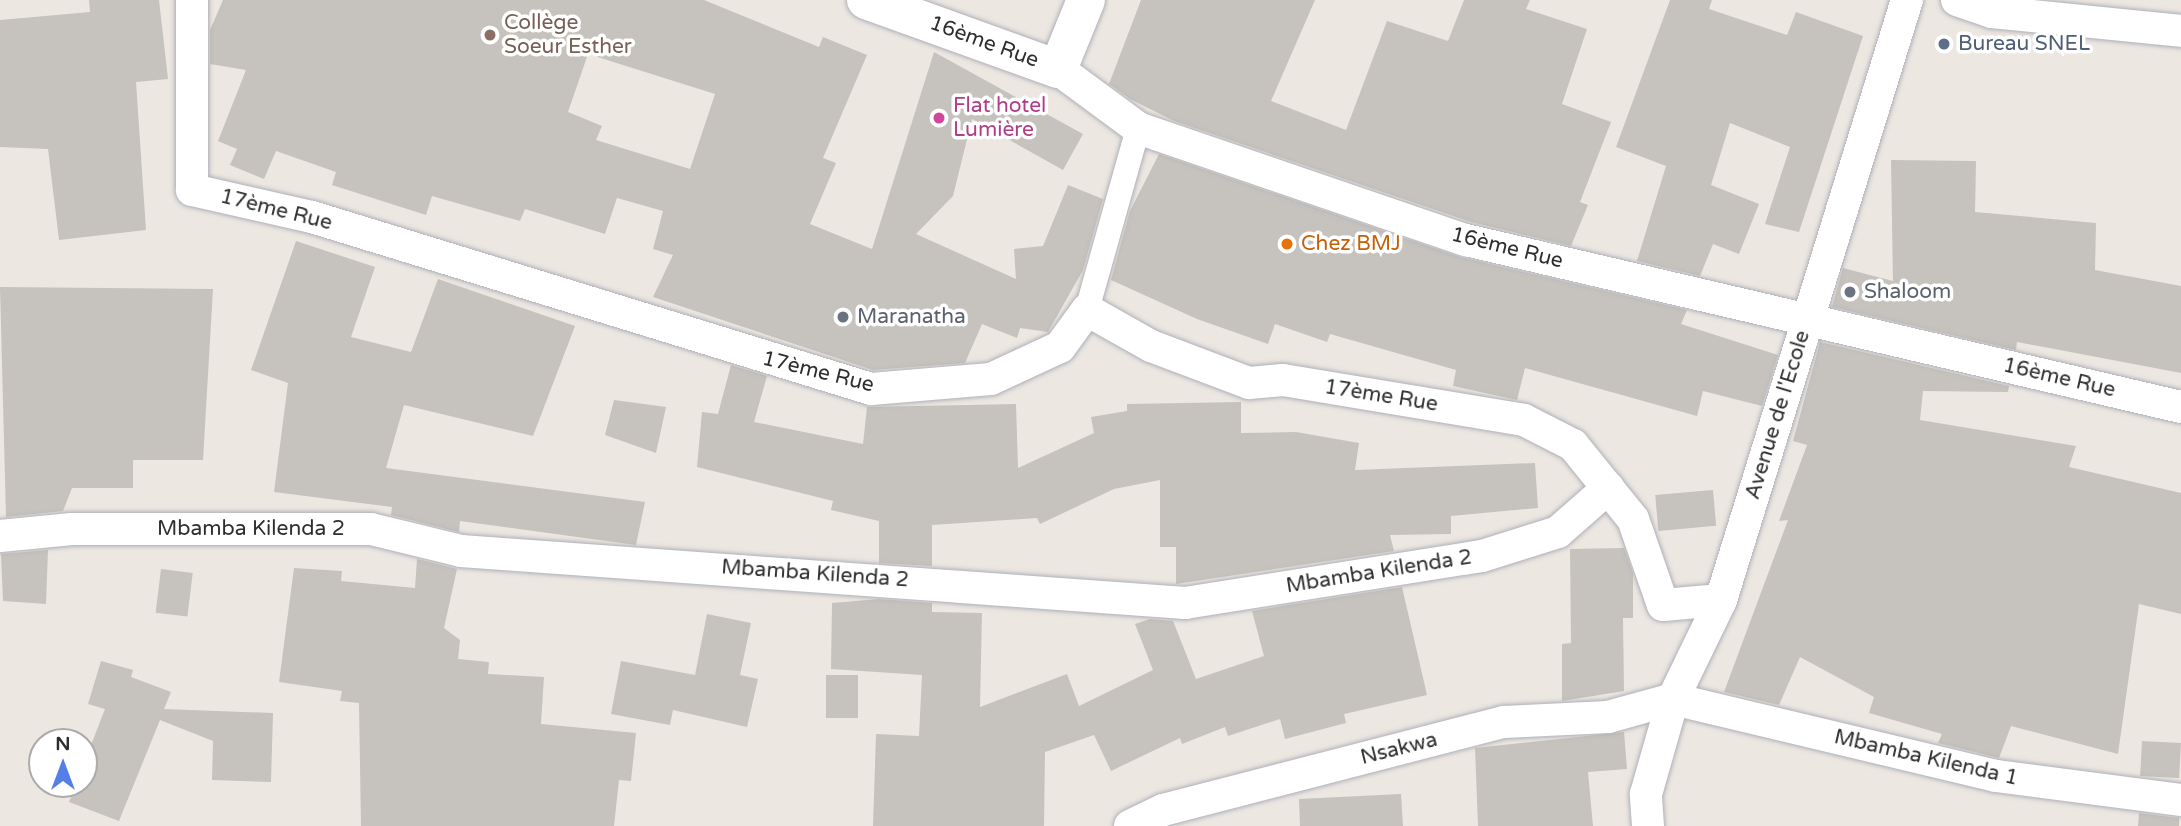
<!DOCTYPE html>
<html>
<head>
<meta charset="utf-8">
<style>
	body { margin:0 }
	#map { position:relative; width:2181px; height:826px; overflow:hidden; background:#ede7e2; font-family:"Varela Round",sans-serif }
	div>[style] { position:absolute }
	.building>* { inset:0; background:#c6c2bd; transform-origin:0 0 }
	.roads { filter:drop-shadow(0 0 2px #aeb1b8) drop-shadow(0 0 2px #aeb1b8) }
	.pedestrian>* { height:24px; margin:-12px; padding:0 12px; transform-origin:12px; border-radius:12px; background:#fff }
	.minor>* { height:32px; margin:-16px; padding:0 16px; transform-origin:16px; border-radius:16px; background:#fff }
	.tertiary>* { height:38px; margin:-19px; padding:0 19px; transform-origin:19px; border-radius:19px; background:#fff }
	.dots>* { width:19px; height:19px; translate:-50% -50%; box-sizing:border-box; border:4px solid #fff; border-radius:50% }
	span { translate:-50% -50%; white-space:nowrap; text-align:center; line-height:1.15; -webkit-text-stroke:7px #fff; paint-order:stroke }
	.education-label { font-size:21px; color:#785e54 }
	.left { translate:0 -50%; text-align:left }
	.street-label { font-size:21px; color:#2e2e2e }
	.service-label { font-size:21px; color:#4e5e75 }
	.hotel-label { font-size:21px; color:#b23c85 }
	.food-label { font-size:21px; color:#c56008 }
	.worship-label { font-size:21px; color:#5b616d }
	.north { position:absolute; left:28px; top:728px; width:70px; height:70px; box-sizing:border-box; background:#fff; border:2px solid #ababab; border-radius:50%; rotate:0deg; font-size:19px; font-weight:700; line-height:28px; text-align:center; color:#2e2e2e }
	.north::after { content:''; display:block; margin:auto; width:24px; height:32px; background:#547ee8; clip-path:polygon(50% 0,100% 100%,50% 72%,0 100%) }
</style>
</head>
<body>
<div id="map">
	<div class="building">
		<div style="clip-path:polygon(89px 0,159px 0,168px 79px,136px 82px,146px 230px,59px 240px,48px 149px,0 147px,0 20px,90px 12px)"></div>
		<div style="clip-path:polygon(evenodd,223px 0,704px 0,819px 47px,823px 37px,867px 55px,823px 158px,836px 163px,810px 224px,872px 249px,934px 52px,1083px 134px,1063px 170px,972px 119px,953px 196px,916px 234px,1016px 279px,1014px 249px,1043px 246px,1068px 185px,1103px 199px,1083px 270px,1048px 332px,1020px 328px,1017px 338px,982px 324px,965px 363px,873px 370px,653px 297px,673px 255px,653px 249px,663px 211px,617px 198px,605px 234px,525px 209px,520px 221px,432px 196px,426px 215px,332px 185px,336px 172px,276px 151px,264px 179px,230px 165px,237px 149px,218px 141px,246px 70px,210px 64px,210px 30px,223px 0,588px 54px,715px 94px,690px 169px,596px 140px,602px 126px,568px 112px,588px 54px)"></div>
		<div style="clip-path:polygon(1141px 0,1315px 0,1271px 101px,1346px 130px,1387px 21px,1448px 41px,1464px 0,1530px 0,1526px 9px,1587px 29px,1562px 104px,1611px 122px,1580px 202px,1588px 205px,1571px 246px,1471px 222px,1174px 121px,1130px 99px,1109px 84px)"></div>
		<div style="clip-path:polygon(1670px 0,1712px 0,1709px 9px,1787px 35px,1796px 12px,1863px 36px,1799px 232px,1765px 224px,1790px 147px,1730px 123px,1711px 185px,1759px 204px,1739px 254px,1713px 244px,1700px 276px,1637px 261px,1666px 166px,1616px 147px)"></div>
		<div style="clip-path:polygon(1159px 154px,1460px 257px,1687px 310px,1681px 324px,1778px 355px,1762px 406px,1703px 391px,1697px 416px,1525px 368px,1517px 400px,1453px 386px,1456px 370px,1330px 334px,1327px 342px,1275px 324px,1268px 344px,1197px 319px,1111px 280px,1130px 211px)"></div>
		<div style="clip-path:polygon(1891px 160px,1976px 161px,1975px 212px,2096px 223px,2095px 270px,2181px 286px,2181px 373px,2017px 342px,2016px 350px,1832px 307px,1843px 268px,1893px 281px)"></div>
		<div style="clip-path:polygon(296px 241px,375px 267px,351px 337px,411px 352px,438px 279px,575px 326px,533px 436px,404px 405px,386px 468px,645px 502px,636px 545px,460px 521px,459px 532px,391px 515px,392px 507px,274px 492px,288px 383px,251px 370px)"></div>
		<div style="clip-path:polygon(0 287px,213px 289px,203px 460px,133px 460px,133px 488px,72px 488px,63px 511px,6px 517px)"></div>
		<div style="clip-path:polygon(1820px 342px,2009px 386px,2008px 392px,1923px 391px,1920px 420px,2076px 446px,2069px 467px,2181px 493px,2181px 614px,2139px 604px,2118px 754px,2011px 726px,1999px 758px,1938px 743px,1942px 734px,1869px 713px,1874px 697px,1800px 657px,1779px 705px,1724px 692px,1788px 520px,1779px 521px,1807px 445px,1793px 441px)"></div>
		<div style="clip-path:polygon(731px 365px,767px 376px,754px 422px,863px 444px,867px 407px,1016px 404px,1018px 468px,1094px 433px,1091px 417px,1127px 411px,1127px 404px,1241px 402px,1241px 433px,1296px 432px,1359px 443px,1355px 470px,1535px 463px,1538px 508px,1451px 516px,1451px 534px,1390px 535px,1394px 551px,1176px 584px,1176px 547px,1160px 547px,1160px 480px,1114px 489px,1040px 524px,1037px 518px,932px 525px,932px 566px,879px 563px,879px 521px,831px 510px,833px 501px,697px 467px,702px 412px,718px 414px)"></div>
		<div style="clip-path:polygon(614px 400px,666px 407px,656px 453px,605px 435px)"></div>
		<div style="left:1713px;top:490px;width:36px;height:58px;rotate:85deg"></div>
		<div style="clip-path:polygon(1624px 548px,1633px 573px,1633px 618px,1623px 618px,1624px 691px,1562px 701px,1562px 644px,1571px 643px,1570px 549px)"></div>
		<div style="clip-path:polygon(48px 550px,46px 604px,3px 601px,1px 554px)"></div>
		<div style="clip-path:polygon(417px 559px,457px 569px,444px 628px,460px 640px,458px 659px,489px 662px,488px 674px,544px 677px,541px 724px,636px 733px,631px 781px,619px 780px,614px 826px,361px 826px,359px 703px,340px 701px,342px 691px,279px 682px,294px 568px,342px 571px,341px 581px,415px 588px)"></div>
		<div style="left:161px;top:569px;width:32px;height:44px;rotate:7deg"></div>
		<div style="clip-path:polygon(1402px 587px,1427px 695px,1344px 714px,1346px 723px,1285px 739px,1280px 719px,1228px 736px,1225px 727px,1182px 744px,1180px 738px,1111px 771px,1094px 735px,1045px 752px,1044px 826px,873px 826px,876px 734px,919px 736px,922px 675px,831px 669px,832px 603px,879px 599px,932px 603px,932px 612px,982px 613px,980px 707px,1067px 674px,1079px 706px,1153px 670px,1135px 624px,1150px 619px,1173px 621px,1196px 679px,1264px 656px,1252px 611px)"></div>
		<div style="clip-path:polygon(707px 614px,751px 623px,740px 675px,758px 679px,747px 727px,673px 710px,670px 725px,611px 714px,621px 661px,695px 675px)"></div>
		<div style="clip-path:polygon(101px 661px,133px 670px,131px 677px,171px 692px,164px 709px,273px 713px,271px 782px,212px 780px,213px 741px,160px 720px,119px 821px,69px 802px,76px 784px,84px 784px,84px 763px,105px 709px,88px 704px)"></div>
		<div style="left:826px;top:675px;width:32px;height:43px"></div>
		<div style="clip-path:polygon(1624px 732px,1627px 769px,1588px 772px,1593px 826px,1478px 826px,1475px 748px)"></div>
		<div style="left:2142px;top:741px;width:39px;height:35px;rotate:3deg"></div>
		<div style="clip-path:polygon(1401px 794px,1403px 826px,1300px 826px,1299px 799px)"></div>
		<div style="clip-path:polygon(2139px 813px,2179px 818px,2179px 826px,2138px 826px)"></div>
	</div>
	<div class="roads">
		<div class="pedestrian">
			<div style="left:1087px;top:310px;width:189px;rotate:-74.3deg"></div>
		</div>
		<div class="minor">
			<div style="left:192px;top:0;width:190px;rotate:90deg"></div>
			<div style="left:192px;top:190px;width:123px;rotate:12.7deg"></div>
			<div style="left:312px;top:217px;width:585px;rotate:17.1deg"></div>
			<div style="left:871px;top:389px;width:120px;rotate:-4.8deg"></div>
			<div style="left:991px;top:379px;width:76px;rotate:-24.9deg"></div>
			<div style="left:1060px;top:347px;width:46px;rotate:-53.9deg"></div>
			<div style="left:1087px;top:310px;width:73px;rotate:29.4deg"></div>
			<div style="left:1151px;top:346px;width:105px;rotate:20.7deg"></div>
			<div style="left:1249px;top:383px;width:34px;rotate:-5deg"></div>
			<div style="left:1283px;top:380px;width:244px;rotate:9.4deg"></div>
			<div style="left:1524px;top:420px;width:55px;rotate:27deg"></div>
			<div style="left:1573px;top:445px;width:95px;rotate:51deg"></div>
			<div style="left:1633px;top:519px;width:91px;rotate:70.8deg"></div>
			<div style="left:1663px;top:605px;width:58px;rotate:-4.9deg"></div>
			<div style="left:1957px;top:0;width:37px;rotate:19deg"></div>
			<div style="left:1992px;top:12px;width:190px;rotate:5.7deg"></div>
			<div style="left:1058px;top:69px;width:99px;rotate:36.4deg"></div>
			<div style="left:1138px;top:128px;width:347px;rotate:18.9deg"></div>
			<div style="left:1466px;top:240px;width:734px;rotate:13.15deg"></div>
			<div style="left:0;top:536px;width:72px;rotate:-5.6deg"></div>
			<div style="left:72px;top:529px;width:299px"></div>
			<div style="left:371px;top:529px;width:93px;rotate:13.7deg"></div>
			<div style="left:461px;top:551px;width:726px;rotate:4.11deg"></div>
			<div style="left:1185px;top:603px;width:301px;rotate:-9deg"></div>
			<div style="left:1482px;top:556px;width:80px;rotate:-17.5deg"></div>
			<div style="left:1558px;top:532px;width:67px;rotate:-41.3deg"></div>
			<div style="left:1130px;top:826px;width:37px;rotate:-26deg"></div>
			<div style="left:1163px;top:810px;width:352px;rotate:-14.5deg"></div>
			<div style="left:1504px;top:722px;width:104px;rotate:-2.8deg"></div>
			<div style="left:1608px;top:717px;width:67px;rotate:-15.5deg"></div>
			<div style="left:1673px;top:699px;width:332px;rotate:13.4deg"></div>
			<div style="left:1996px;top:776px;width:187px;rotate:7.4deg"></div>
			<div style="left:1648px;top:826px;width:32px;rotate:-94deg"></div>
			<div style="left:1646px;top:794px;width:99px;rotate:-74.1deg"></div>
			<div style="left:1673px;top:699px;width:110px;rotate:-64.1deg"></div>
			<div style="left:1721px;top:600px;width:628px;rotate:-72.78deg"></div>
		</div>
		<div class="tertiary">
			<div style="left:866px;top:0;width:204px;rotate:19.8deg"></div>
			<div style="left:1058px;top:69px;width:74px;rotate:-67.9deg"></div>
		</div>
	</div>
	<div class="dots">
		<div style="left:490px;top:35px;background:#8d6e63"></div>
		<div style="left:1944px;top:44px;background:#5c6f8a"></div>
		<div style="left:939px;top:118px;background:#d1479c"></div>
		<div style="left:1287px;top:244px;background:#e8710a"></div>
		<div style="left:1850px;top:292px;background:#6b7280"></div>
		<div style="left:843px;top:317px;background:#6b7280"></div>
	</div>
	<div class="education-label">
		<span class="left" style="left:504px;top:35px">Collège<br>Soeur Esther</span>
	</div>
	<div class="street-label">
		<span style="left:984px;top:42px;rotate:20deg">16ème Rue</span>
		<span style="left:276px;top:210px;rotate:14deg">17ème Rue</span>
		<span style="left:1507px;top:248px;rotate:14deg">16ème Rue</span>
		<span style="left:818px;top:372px;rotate:14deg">17ème Rue</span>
		<span style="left:2059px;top:378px;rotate:13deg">16ème Rue</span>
		<span style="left:1381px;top:396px;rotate:9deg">17ème Rue</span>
		<span style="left:1778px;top:415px;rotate:-73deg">Avenue de l'Ecole</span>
		<span style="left:251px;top:529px">Mbamba Kilenda 2</span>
		<span style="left:1379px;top:572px;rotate:-9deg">Mbamba Kilenda 2</span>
		<span style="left:815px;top:574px;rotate:4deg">Mbamba Kilenda 2</span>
		<span style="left:1399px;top:749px;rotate:-14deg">Nsakwa</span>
		<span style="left:1926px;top:758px;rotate:13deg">Mbamba Kilenda 1</span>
	</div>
	<div class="service-label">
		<span class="left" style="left:1958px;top:44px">Bureau SNEL</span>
	</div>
	<div class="hotel-label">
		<span class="left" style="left:953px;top:118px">Flat hotel<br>Lumière</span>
	</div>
	<div class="food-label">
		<span class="left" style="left:1301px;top:244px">Chez BMJ</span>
	</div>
	<div class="worship-label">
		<span class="left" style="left:1864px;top:292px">Shaloom</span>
		<span class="left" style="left:857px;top:317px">Maranatha</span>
	</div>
	<div class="north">N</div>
</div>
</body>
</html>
